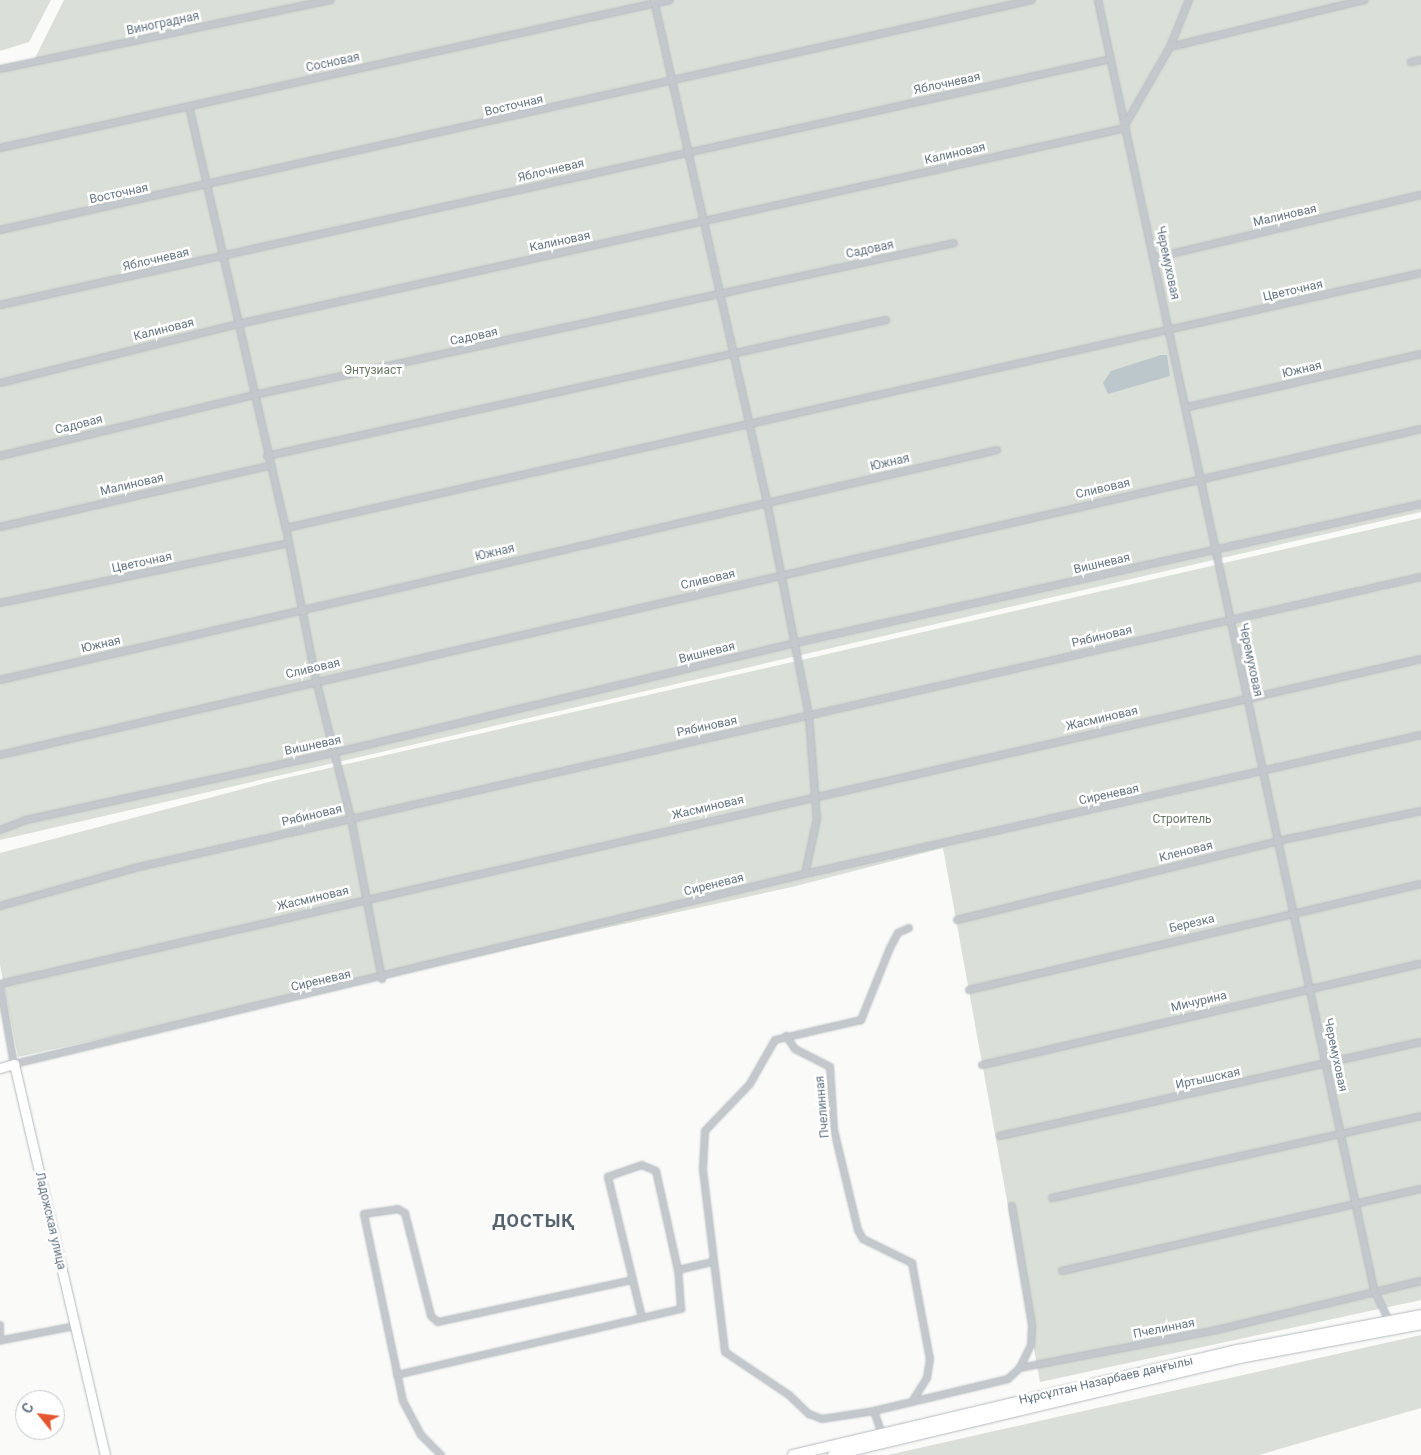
<!DOCTYPE html>
<html>
<head>
<meta charset="utf-8">
<style>
	body { margin:0 }
	#map { position:relative; width:1421px; height:1455px; overflow:hidden; background:#fafaf8; font-family:Roboto,sans-serif }
	div>[style] { position:absolute }
	.green>* { inset:0; background:#dadfd7 }
	.water>* { inset:0; background:#bbc7cb }
	.roads { filter:drop-shadow(0 0 1px #b3babf) drop-shadow(0 0 1px #b3babf) }
	.street>* { height:6px; margin:-3px; padding:0 3px; transform-origin:3px; border-radius:3px; background:#c3c8cc }
	.secondary>* { height:9px; margin:-4.5px; padding:0 4.5px; transform-origin:4.5px; border-radius:4.5px; background:#fff }
	.primary>* { height:10px; margin:-5px; padding:0 5px; transform-origin:5px; border-radius:5px; background:#fff }
	span { translate:-50% -50%; white-space:nowrap; text-align:center; line-height:1.15; -webkit-text-stroke:5px #fff; paint-order:stroke }
	.street-label { font-size:12px; color:#657683 }
	.park-label { font-size:12px; color:#687a64 }
	.district-label { font-size:18px; color:#57646e; font-weight:700; letter-spacing:1px }
	.north { position:absolute; left:15px; top:1390px; width:50px; height:50px; box-sizing:border-box; background:#fff; border:1px solid #c1c8cd; border-radius:50%; rotate:299deg; font-size:14px; font-weight:700; line-height:20px; text-align:center; color:#657683 }
	.north::after { content:''; display:block; margin:auto; width:18px; height:22px; background:#e4572e; clip-path:polygon(50% 0,100% 100%,50% 72%,0 100%) }
</style>
</head>
<body>
<div id="map">
	<div class="green">
		<div style="clip-path:polygon(0 0,51px 0,29px 42px,0 51px)"></div>
		<div style="clip-path:polygon(64px 0,1421px 0,1421px 512px,0 840px,0 70px,32px 64px)"></div>
		<div style="clip-path:polygon(1421px 518px,1421px 1300px,1040px 1382px,943px 848px,792px 887px,18px 1057px,0 965px,0 853px,277px 780px)"></div>
		<div style="clip-path:polygon(1421px 1335px,1421px 1408px,1259px 1455px,888px 1455px)"></div>
	</div>
	<div class="water">
		<div style="clip-path:polygon(1161px 355px,1167px 355px,1170px 376px,1108px 394px,1103px 383px,1111px 371px)"></div>
	</div>
	<div class="roads">
		<div class="street">
			<div style="left:654px;top:0;width:515px;rotate:77.31deg"></div>
			<div style="left:767px;top:502px;width:218px;rotate:78.9deg"></div>
			<div style="left:809px;top:716px;width:103px;rotate:85.6deg"></div>
			<div style="left:817px;top:819px;width:56px;rotate:102.3deg"></div>
			<div style="left:1098px;top:0;width:1319px;rotate:77.92deg"></div>
			<div style="left:1374px;top:1290px;width:34px;rotate:64deg"></div>
			<div style="left:1170px;top:47px;width:200px;rotate:-13.6deg"></div>
			<div style="left:1411px;top:62px;width:10px;rotate:-11deg"></div>
			<div style="left:0;top:69px;width:338px;rotate:-11.8deg"></div>
			<div style="left:189px;top:106px;width:433px;rotate:77.1deg"></div>
			<div style="left:286px;top:528px;width:155px;rotate:78.8deg"></div>
			<div style="left:316px;top:680px;width:142px;rotate:75.8deg"></div>
			<div style="left:351px;top:818px;width:164px;rotate:79.1deg"></div>
			<div style="left:1125px;top:125px;width:90px;rotate:-60deg"></div>
			<div style="left:1170px;top:47px;width:51px;rotate:-68deg"></div>
			<div style="left:0;top:148px;width:686px;rotate:-12.46deg"></div>
			<div style="left:0;top:230px;width:1057px;rotate:-12.56deg"></div>
			<div style="left:1154px;top:258px;width:274px;rotate:-13.3deg"></div>
			<div style="left:0;top:305px;width:1134px;rotate:-12.48deg"></div>
			<div style="left:0;top:383px;width:245px;rotate:-13.9deg"></div>
			<div style="left:238px;top:324px;width:909px;rotate:-12.45deg"></div>
			<div style="left:1188px;top:407px;width:239px;rotate:-12.8deg"></div>
			<div style="left:0;top:456px;width:261px;rotate:-13.5deg"></div>
			<div style="left:254px;top:395px;width:716px;rotate:-12.25deg"></div>
			<div style="left:267px;top:456px;width:634px;rotate:-12.39deg"></div>
			<div style="left:0;top:527px;width:276px;rotate:-12.8deg"></div>
			<div style="left:286px;top:528px;width:1163px;rotate:-12.66deg"></div>
			<div style="left:0;top:603px;width:295px;rotate:-11.7deg"></div>
			<div style="left:0;top:680px;width:1023px;rotate:-12.99deg"></div>
			<div style="left:0;top:755px;width:1458px;rotate:-12.92deg"></div>
			<div style="left:0;top:830px;width:28px;rotate:-21deg"></div>
			<div style="left:26px;top:820px;width:315px;rotate:-12.3deg"></div>
			<div style="left:334px;top:753px;width:474px;rotate:-13.4deg"></div>
			<div style="left:795px;top:643px;width:641px;rotate:-12.52deg"></div>
			<div style="left:0;top:906px;width:144px;rotate:-15.7deg"></div>
			<div style="left:139px;top:867px;width:1314px;rotate:-12.75deg"></div>
			<div style="left:957px;top:920px;width:331px;rotate:-13.8deg"></div>
			<div style="left:1278px;top:841px;width:146px;rotate:-11.8deg"></div>
			<div style="left:909px;top:928px;width:12px;rotate:156deg"></div>
			<div style="left:898px;top:933px;width:17px;rotate:118deg"></div>
			<div style="left:890px;top:948px;width:78px;rotate:111.9deg"></div>
			<div style="left:861px;top:1020px;width:88px;rotate:166.9deg"></div>
			<div style="left:775px;top:1040px;width:51px;rotate:119.6deg"></div>
			<div style="left:750px;top:1084px;width:65px;rotate:133.8deg"></div>
			<div style="left:705px;top:1131px;width:39px;rotate:93deg"></div>
			<div style="left:703px;top:1170px;width:183px;rotate:83.1deg"></div>
			<div style="left:725px;top:1352px;width:77px;rotate:33.9deg"></div>
			<div style="left:789px;top:1395px;width:28px;rotate:44deg"></div>
			<div style="left:809px;top:1414px;width:14px;rotate:21deg"></div>
			<div style="left:822px;top:1419px;width:53px;rotate:-8.7deg"></div>
			<div style="left:874px;top:1411px;width:138px;rotate:-13.4deg"></div>
			<div style="left:1008px;top:1379px;width:16px;rotate:-43deg"></div>
			<div style="left:1020px;top:1368px;width:201px;rotate:-10.9deg"></div>
			<div style="left:1217px;top:1330px;width:210px;rotate:-13.5deg"></div>
			<div style="left:0;top:984px;width:1458px;rotate:-12.88deg"></div>
			<div style="left:0;top:985px;width:80px;rotate:80deg"></div>
			<div style="left:14px;top:1064px;width:813px;rotate:-13.51deg"></div>
			<div style="left:805px;top:874px;width:631px;rotate:-12.72deg"></div>
			<div style="left:969px;top:990px;width:464px;rotate:-13.2deg"></div>
			<div style="left:786px;top:1036px;width:16px;rotate:55deg"></div>
			<div style="left:795px;top:1049px;width:39px;rotate:27deg"></div>
			<div style="left:830px;top:1067px;width:63px;rotate:86.4deg"></div>
			<div style="left:834px;top:1130px;width:103px;rotate:76.5deg"></div>
			<div style="left:858px;top:1230px;width:10px;rotate:61deg"></div>
			<div style="left:863px;top:1239px;width:55px;rotate:26.1deg"></div>
			<div style="left:912px;top:1263px;width:98px;rotate:79.4deg"></div>
			<div style="left:930px;top:1359px;width:19px;rotate:99deg"></div>
			<div style="left:927px;top:1378px;width:25px;rotate:122deg"></div>
			<div style="left:982px;top:1065px;width:450px;rotate:-13deg"></div>
			<div style="left:1000px;top:1136px;width:431px;rotate:-12.6deg"></div>
			<div style="left:1052px;top:1198px;width:378px;rotate:-12.5deg"></div>
			<div style="left:1012px;top:1206px;width:122px;rotate:80.5deg"></div>
			<div style="left:1032px;top:1326px;width:19px;rotate:93deg"></div>
			<div style="left:1031px;top:1345px;width:25px;rotate:116deg"></div>
			<div style="left:678px;top:1270px;width:37px;rotate:-13deg"></div>
			<div style="left:1062px;top:1271px;width:368px;rotate:-12.9deg"></div>
			<div style="left:0;top:1325px;width:16px;rotate:90deg"></div>
			<div style="left:3px;top:1340px;width:73px;rotate:-11deg"></div>
			<div style="left:397px;top:1375px;width:292px;rotate:-13.1deg"></div>
			<div style="left:681px;top:1309px;width:39px;rotate:-94deg"></div>
			<div style="left:678px;top:1270px;width:101px;rotate:-102.5deg"></div>
			<div style="left:656px;top:1171px;width:15px;rotate:-157deg"></div>
			<div style="left:642px;top:1165px;width:36px;rotate:161deg"></div>
			<div style="left:608px;top:1177px;width:145px;rotate:76.4deg"></div>
			<div style="left:874px;top:1411px;width:28px;rotate:71deg"></div>
			<div style="left:441px;top:1455px;width:28px;rotate:-135deg"></div>
			<div style="left:421px;top:1435px;width:38px;rotate:-118deg"></div>
			<div style="left:403px;top:1401px;width:191px;rotate:-101.8deg"></div>
			<div style="left:364px;top:1214px;width:34px;rotate:-8deg"></div>
			<div style="left:398px;top:1209px;width:8px;rotate:30deg"></div>
			<div style="left:405px;top:1213px;width:106px;rotate:75.8deg"></div>
			<div style="left:431px;top:1316px;width:9px;rotate:41deg"></div>
			<div style="left:438px;top:1322px;width:199px;rotate:-12.2deg"></div>
		</div>
		<div class="secondary">
			<div style="left:0;top:1068px;width:15px;rotate:-16deg"></div>
			<div style="left:14px;top:1064px;width:401px;rotate:76.9deg"></div>
		</div>
		<div class="primary">
			<div style="left:793px;top:1455px;width:457px;rotate:-13.3deg"></div>
			<div style="left:1238px;top:1350px;width:186px;rotate:-10.8deg"></div>
			<div style="left:833px;top:1455px;width:418px;rotate:-13.4deg"></div>
			<div style="left:1240px;top:1358px;width:184px;rotate:-10.6deg"></div>
		</div>
	</div>
	<div class="street-label">
		<span style="left:163px;top:24px;rotate:-12deg">Виноградная</span>
		<span style="left:333px;top:63px;rotate:-12deg">Сосновая</span>
		<span style="left:947px;top:84px;rotate:-12deg">Яблочневая</span>
		<span style="left:514px;top:106px;rotate:-13deg">Восточная</span>
		<span style="left:955px;top:154px;rotate:-13deg">Калиновая</span>
		<span style="left:551px;top:171px;rotate:-13deg">Яблочневая</span>
		<span style="left:119px;top:194px;rotate:-12deg">Восточная</span>
		<span style="left:1285px;top:216px;rotate:-13deg">Малиновая</span>
		<span style="left:560px;top:242px;rotate:-12deg">Калиновая</span>
		<span style="left:870px;top:250px;rotate:-12deg">Садовая</span>
		<span style="left:156px;top:260px;rotate:-13deg">Яблочневая</span>
		<span style="left:1167px;top:263px;rotate:78deg">Черемуховая</span>
		<span style="left:1293px;top:291px;rotate:-13deg">Цветочная</span>
		<span style="left:164px;top:330px;rotate:-14deg">Калиновая</span>
		<span style="left:474px;top:337px;rotate:-12deg">Садовая</span>
		<span style="left:1302px;top:370px;rotate:-13deg">Южная</span>
		<span style="left:79px;top:425px;rotate:-14deg">Садовая</span>
		<span style="left:890px;top:463px;rotate:-13deg">Южная</span>
		<span style="left:132px;top:485px;rotate:-13deg">Малиновая</span>
		<span style="left:1103px;top:489px;rotate:-13deg">Сливовая</span>
		<span style="left:495px;top:553px;rotate:-13deg">Южная</span>
		<span style="left:142px;top:563px;rotate:-12deg">Цветочная</span>
		<span style="left:1102px;top:564px;rotate:-13deg">Вишневая</span>
		<span style="left:708px;top:580px;rotate:-13deg">Сливовая</span>
		<span style="left:1102px;top:637px;rotate:-13deg">Рябиновая</span>
		<span style="left:101px;top:645px;rotate:-13deg">Южная</span>
		<span style="left:707px;top:653px;rotate:-14deg">Вишневая</span>
		<span style="left:1250px;top:660px;rotate:78deg">Черемуховая</span>
		<span style="left:313px;top:669px;rotate:-13deg">Сливовая</span>
		<span style="left:1102px;top:719px;rotate:-13deg">Жасминовая</span>
		<span style="left:707px;top:727px;rotate:-12deg">Рябиновая</span>
		<span style="left:313px;top:746px;rotate:-12deg">Вишневая</span>
		<span style="left:1109px;top:795px;rotate:-12deg">Сиреневая</span>
		<span style="left:708px;top:808px;rotate:-13deg">Жасминовая</span>
		<span style="left:312px;top:816px;rotate:-13deg">Рябиновая</span>
		<span style="left:1186px;top:852px;rotate:-14deg">Кленовая</span>
		<span style="left:714px;top:885px;rotate:-14deg">Сиреневая</span>
		<span style="left:313px;top:899px;rotate:-13deg">Жасминовая</span>
		<span style="left:1192px;top:924px;rotate:-13deg">Березка</span>
		<span style="left:321px;top:981px;rotate:-13deg">Сиреневая</span>
		<span style="left:1199px;top:1002px;rotate:-13deg">Мичурина</span>
		<span style="left:1335px;top:1055px;rotate:78deg">Черемуховая</span>
		<span style="left:1208px;top:1079px;rotate:-12deg">Иртышская</span>
		<span style="left:823px;top:1107px;rotate:-95deg">Пчелинная</span>
		<span style="left:50px;top:1221px;rotate:77deg">Ладожская улица</span>
		<span style="left:1164px;top:1329px;rotate:-11deg">Пчелинная</span>
		<span style="left:1106px;top:1381px;rotate:-13deg">Нұрсұлтан Назарбаев даңғылы</span>
	</div>
	<div class="park-label">
		<span style="left:373px;top:371px">Энтузиаст</span>
		<span style="left:1182px;top:820px">Строитель</span>
	</div>
	<div class="district-label">
		<span style="left:534px;top:1221px">ДОСТЫҚ</span>
	</div>
	<div class="north">С</div>
</div>
</body>
</html>
